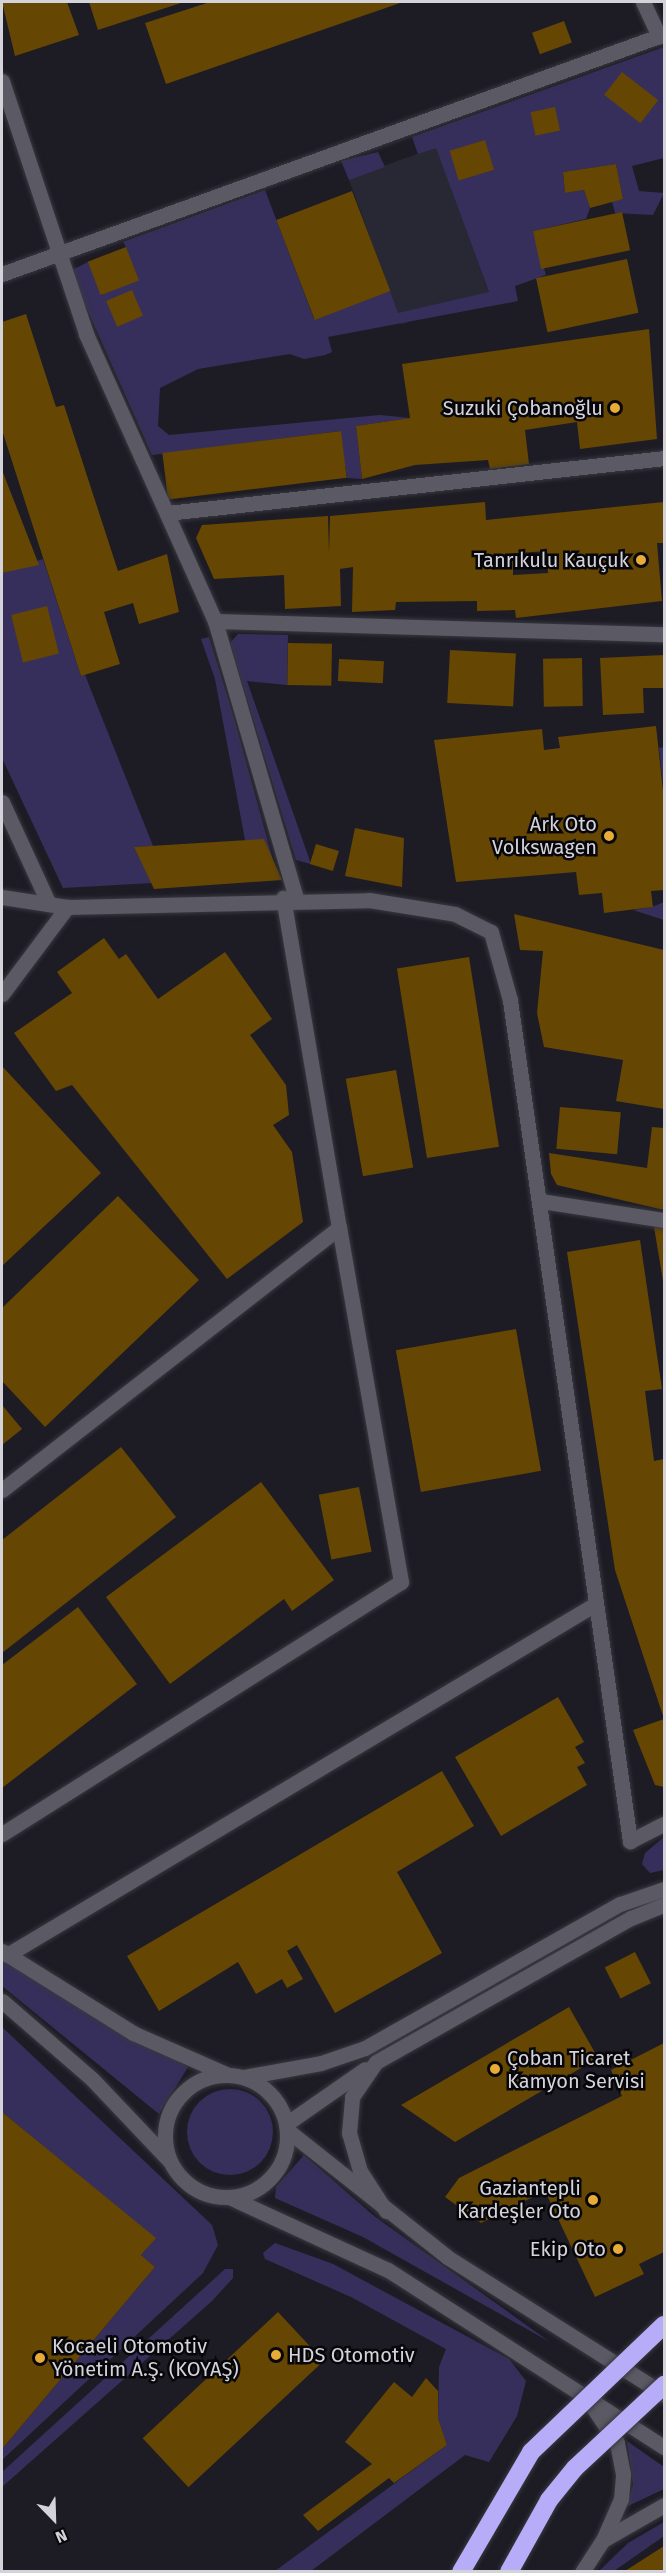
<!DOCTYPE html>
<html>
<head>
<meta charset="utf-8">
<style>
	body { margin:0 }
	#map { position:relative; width:666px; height:2573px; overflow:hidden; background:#1d1c25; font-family:"Fira Sans",sans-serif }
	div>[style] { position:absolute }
	.built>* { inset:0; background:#282734; transform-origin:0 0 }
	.green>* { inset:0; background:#372f5b }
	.round { border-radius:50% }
	.building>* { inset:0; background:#654603; transform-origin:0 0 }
	.roads { filter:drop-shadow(0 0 2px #38383f) drop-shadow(0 0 2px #38383f) }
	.street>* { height:15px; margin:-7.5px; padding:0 7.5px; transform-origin:7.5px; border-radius:7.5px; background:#5a5964 }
	.secondary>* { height:15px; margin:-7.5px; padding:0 7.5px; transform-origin:7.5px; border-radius:7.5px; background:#5a5964 }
	.secondary>.ring { margin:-7.5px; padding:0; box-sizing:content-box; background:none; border:15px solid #5a5964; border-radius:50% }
	.bridges { filter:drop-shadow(0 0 2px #38383f) drop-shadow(0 0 2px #38383f) }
	.highway-bridge>* { height:18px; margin:-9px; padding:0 9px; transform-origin:9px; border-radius:9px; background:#b6acf8 }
	.dots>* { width:16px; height:16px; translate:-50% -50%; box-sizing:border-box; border:3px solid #07070b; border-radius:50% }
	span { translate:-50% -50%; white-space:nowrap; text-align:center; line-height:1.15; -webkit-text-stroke:5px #07070b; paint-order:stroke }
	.poi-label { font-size:20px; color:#d3d3d9 }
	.right { translate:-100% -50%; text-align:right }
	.left { translate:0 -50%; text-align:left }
	.frame { position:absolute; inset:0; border:3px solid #d3d3d9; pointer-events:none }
	.north { position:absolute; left:24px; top:2489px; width:60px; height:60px; -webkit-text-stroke:4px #07070b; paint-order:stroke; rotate:157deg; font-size:16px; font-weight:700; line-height:24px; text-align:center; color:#d3d3d9 }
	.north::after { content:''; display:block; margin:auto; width:21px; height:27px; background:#d3d3d9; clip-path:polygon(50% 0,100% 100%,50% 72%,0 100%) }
</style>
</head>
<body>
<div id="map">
	<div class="built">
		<div style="left:436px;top:147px;width:155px;height:93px;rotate:70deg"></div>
	</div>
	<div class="green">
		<div style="clip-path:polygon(664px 47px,664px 158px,632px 166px,639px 191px,664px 193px,653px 215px,615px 213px,612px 201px,623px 199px,616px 164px,563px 172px,565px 193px,584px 190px,590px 208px,586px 219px,533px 231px,546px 275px,515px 286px,518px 301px,328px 337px,332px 352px,325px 355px,304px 359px,290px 354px,198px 369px,160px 388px,158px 426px,169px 435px,380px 415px,410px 418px,356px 426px,362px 479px,347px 478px,340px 431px,152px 455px,70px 271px,88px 262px,102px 296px,126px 247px,123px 242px,265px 190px,314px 319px,390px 291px,398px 313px,489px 292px,436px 148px,418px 154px,412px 137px)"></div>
		<div style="clip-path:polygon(378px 152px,385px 167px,349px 180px,341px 161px)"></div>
		<div style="clip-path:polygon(43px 559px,81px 676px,85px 675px,153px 846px,134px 847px,152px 883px,63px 888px,2px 758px,2px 573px)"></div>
		<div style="clip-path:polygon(238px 634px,288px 635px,287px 685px,247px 681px,311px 864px,296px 860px,230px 643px)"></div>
		<div style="clip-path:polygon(209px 637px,234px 718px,273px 860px,245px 840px,215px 679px,201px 639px)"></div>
		<div style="clip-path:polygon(664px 747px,664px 794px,659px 748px)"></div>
		<div style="clip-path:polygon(664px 902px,664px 920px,633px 910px,652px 907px)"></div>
		<div style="clip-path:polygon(664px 1837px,664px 1870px,650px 1873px,642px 1864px,645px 1853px)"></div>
		<div style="clip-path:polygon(2px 1959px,188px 2067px,159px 2114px,2px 1986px)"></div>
		<div style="clip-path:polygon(2px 2027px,212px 2225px,218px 2245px,203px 2273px,2px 2460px,2px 2449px,155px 2267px,141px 2255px,155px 2238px,2px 2112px)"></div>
		<div class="round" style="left:187px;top:2089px;width:86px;height:86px"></div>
		<div style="clip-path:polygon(304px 2155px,374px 2216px,550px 2342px,363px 2237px,275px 2198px,276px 2187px)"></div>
		<div style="clip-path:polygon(275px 2243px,333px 2264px,509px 2359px,526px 2381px,517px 2416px,489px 2462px,465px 2455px,311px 2571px,275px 2571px,447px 2445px,438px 2418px,439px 2367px,446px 2349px,351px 2297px,265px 2259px,263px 2253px)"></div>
		<div style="clip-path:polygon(225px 2269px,233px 2269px,233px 2278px,212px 2301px,2px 2487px,2px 2472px)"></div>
		<div style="clip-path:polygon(627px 2441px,664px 2467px,664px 2489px,626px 2507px,633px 2485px)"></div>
		<div style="clip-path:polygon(664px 2522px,664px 2536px,614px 2571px,599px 2571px,628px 2543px)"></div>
	</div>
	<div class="building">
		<div style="clip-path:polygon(2px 2px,67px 2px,79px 35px,15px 56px)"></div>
		<div style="clip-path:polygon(89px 2px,184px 2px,98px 30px)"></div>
		<div style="clip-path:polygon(210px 2px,403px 2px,166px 84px,145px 23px)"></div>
		<div style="left:564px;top:21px;width:23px;height:34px;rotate:70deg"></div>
		<div style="left:622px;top:72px;width:46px;height:29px;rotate:38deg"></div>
		<div style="left:555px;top:107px;width:24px;height:25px;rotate:78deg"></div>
		<div style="left:485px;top:140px;width:31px;height:37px;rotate:73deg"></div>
		<div style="clip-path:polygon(616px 164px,623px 199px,590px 208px,584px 190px,565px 193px,563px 172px)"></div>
		<div style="left:352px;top:191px;width:107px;height:81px;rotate:69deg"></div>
		<div style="left:622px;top:212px;width:39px;height:91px;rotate:78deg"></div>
		<div style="left:126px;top:247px;width:36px;height:41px;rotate:69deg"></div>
		<div style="left:627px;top:259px;width:55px;height:93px;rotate:78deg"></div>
		<div style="left:132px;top:290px;width:28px;height:28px;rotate:67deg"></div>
		<div style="clip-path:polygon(26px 314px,56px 407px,64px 405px,118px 571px,167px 554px,179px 612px,139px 624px,133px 603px,104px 612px,120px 664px,81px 676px,2px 430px,2px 322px)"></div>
		<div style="clip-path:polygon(649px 329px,657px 439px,580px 449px,577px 422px,525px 430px,529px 464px,490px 469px,488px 460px,415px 465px,362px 479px,356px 426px,410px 418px,402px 364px)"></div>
		<div style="left:341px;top:431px;width:47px;height:180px;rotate:83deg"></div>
		<div style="clip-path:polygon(2px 470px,39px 565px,2px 573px)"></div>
		<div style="clip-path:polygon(evenodd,485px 502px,486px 520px,664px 502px,664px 543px,657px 543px,662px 601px,516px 618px,515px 610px,477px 611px,477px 601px,396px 602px,395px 610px,352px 612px,353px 567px,340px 569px,341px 606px,285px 609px,284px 575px,214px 579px,196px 538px,202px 525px,328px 516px,329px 552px,330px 516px,485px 502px,547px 551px,548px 573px,513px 575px,513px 561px,476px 562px,477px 556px,547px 551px)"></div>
		<div style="left:47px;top:606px;width:49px;height:37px;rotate:76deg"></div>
		<div style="left:288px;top:643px;width:44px;height:42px;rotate:1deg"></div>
		<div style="left:450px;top:650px;width:66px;height:53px;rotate:3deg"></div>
		<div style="clip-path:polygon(664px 655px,664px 688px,643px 688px,644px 713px,603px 715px,600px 658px)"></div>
		<div style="left:582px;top:658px;width:48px;height:39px;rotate:89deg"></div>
		<div style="left:339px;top:659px;width:45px;height:22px;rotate:3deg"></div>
		<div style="clip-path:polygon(656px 726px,664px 800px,664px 890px,651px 891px,653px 907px,604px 913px,602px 893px,579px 895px,576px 872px,456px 882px,434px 740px,542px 729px,544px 750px,560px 748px,558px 737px)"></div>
		<div style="clip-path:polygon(355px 828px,404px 838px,402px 887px,345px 876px)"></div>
		<div style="clip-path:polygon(264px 839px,282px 880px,154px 889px,134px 847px)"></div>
		<div style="left:316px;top:844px;width:24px;height:21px;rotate:17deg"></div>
		<div style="clip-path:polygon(514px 914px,664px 950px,664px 1109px,616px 1101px,623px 1060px,544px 1047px,537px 1013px,543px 951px,520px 950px)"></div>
		<div style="clip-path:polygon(104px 938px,119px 959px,126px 954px,158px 999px,225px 952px,272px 1019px,250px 1035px,286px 1085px,289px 1115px,273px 1125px,292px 1152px,303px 1222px,227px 1279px,72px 1085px,56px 1091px,14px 1033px,72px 993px,57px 972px)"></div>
		<div style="left:469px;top:957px;width:192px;height:73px;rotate:81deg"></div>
		<div style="clip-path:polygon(2px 1066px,101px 1173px,2px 1266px)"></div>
		<div style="left:396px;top:1070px;width:99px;height:51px;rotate:80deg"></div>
		<div style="left:560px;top:1107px;width:61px;height:42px;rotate:5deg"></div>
		<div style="clip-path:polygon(652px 1127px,664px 1128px,664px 1210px,557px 1185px,551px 1174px,549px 1153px,647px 1168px)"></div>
		<div style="clip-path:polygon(118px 1196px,199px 1280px,45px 1427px,2px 1381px,2px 1308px)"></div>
		<div style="clip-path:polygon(654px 1227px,664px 1228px,664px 1281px,663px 1281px)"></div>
		<div style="clip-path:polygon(640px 1240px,662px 1389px,645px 1391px,654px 1461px,664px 1459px,664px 1787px,655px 1785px,633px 1730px,664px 1719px,615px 1570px,567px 1252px)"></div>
		<div style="left:516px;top:1329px;width:144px;height:122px;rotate:80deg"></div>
		<div style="clip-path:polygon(2px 1405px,22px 1429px,2px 1445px)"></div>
		<div style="clip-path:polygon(121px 1447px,176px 1517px,2px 1653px,2px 1540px)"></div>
		<div style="clip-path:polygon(261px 1482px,334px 1580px,292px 1611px,284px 1599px,170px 1684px,106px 1597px)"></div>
		<div style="left:359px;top:1487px;width:66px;height:41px;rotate:79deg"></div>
		<div style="clip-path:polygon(78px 1607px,137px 1684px,2px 1788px,2px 1665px)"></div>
		<div style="clip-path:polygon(558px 1697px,584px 1742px,575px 1747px,585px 1763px,577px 1767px,587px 1785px,501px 1836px,455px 1757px)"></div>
		<div style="clip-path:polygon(442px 1771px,474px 1826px,397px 1872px,442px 1953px,335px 2013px,297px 1945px,287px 1951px,303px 1979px,287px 1988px,282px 1979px,256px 1994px,238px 1962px,159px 2011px,127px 1956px)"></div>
		<div style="left:635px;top:1952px;width:35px;height:34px;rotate:63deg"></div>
		<div style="clip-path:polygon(569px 2007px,598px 2058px,455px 2142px,401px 2105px)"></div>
		<div style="clip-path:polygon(664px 2043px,664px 2252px,639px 2264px,644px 2274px,595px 2297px,545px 2191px,481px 2223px,445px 2197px,459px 2178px,622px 2096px,611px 2070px)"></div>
		<div style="clip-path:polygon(2px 2112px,156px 2238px,141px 2255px,155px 2267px,2px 2449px)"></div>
		<div style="left:278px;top:2312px;width:67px;height:185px;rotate:47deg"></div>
		<div style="clip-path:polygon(426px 2378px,438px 2391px,438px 2418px,447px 2445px,394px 2483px,389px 2478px,318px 2531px,303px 2515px,372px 2464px,345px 2442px,394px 2382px,412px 2397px)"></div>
		<div style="clip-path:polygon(664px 2546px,664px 2571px,625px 2571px)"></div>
	</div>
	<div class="roads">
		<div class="street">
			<div style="left:643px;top:2px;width:38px;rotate:65deg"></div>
			<div style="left:659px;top:36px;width:5px;rotate:-11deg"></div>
			<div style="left:2px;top:81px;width:267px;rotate:71.6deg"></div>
			<div style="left:86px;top:334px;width:315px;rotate:65.8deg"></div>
			<div style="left:215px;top:621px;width:449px;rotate:1.7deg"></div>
			<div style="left:2px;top:274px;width:699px;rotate:-19.91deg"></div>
			<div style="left:167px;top:513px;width:500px;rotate:-6.31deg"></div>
			<div style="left:215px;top:621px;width:289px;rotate:73.7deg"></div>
			<div style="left:2px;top:802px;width:112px;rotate:65.3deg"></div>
			<div style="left:2px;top:897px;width:66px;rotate:8.7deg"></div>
			<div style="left:67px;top:907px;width:302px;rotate:-1.3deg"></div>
			<div style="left:369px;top:900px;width:87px;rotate:9.2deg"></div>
			<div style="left:455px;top:914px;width:40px;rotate:26.6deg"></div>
			<div style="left:491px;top:932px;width:71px;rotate:74.4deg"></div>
			<div style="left:510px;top:1000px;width:850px;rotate:81.88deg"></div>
			<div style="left:630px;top:1841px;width:38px;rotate:-27deg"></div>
			<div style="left:2px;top:994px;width:109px;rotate:-53.2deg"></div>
			<div style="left:541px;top:1201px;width:124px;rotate:8.8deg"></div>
			<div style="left:2px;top:1490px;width:427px;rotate:-37.9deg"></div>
			<div style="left:339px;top:1228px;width:335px;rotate:-99.6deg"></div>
			<div style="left:2px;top:1834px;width:472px;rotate:-32.3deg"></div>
			<div style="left:401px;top:1582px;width:359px;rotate:-99.9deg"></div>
			<div style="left:7px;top:1955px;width:681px;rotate:-30.82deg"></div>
			<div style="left:603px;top:2540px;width:70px;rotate:-29.8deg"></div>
			<div style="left:582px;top:2572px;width:38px;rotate:-57deg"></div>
			<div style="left:603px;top:2540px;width:45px;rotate:-66.3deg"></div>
			<div style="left:621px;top:2499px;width:25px;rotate:-85deg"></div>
			<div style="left:623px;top:2474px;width:32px;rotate:-101deg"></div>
			<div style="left:617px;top:2443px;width:55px;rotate:-124deg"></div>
		</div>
		<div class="secondary">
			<div style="left:2px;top:1951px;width:155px;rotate:32deg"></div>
			<div style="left:133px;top:2033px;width:102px;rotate:23.8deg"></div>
			<div style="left:2px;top:2001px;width:119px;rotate:40.9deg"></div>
			<div style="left:92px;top:2079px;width:112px;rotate:46.5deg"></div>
			<div class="ring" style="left:165px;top:2075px;width:107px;height:107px"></div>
			<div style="left:244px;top:2077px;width:78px;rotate:-10.3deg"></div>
			<div style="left:321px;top:2063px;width:46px;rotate:-18.8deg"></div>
			<div style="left:365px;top:2048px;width:293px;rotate:-29.5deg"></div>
			<div style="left:620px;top:1904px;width:46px;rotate:-18.8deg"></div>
			<div style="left:286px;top:2124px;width:96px;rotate:-34.8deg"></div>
			<div style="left:287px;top:2130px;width:204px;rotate:38.4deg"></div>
			<div style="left:447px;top:2257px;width:257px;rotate:32.3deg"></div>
			<div style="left:229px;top:2197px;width:175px;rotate:24.7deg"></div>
			<div style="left:388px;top:2270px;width:328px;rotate:32.7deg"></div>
			<div style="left:386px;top:2211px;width:48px;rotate:-123deg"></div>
			<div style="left:360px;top:2171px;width:40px;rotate:-106deg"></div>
			<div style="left:349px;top:2133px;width:36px;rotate:-85deg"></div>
			<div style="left:352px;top:2097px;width:42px;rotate:-55.6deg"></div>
			<div style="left:376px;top:2062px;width:293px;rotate:-29.5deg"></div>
			<div style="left:631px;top:1918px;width:35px;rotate:-22deg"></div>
		</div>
	</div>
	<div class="bridges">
		<div class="highway-bridge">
			<div style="left:461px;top:2572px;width:139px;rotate:-59.7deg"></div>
			<div style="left:531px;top:2452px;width:184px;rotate:-43.7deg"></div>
			<div style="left:509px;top:2572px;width:82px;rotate:-60.9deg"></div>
			<div style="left:549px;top:2500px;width:41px;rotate:-50.9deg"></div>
			<div style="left:575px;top:2468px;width:122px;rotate:-43deg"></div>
		</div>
	</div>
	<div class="dots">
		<div style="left:615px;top:408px;background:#e8ab37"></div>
		<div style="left:641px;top:560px;background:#e8ab37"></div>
		<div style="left:609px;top:836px;background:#e8ab37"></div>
		<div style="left:495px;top:2069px;background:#e8ab37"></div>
		<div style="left:593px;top:2200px;background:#e8ab37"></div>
		<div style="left:618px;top:2249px;background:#e8ab37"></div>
		<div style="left:276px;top:2355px;background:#e8ab37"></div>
		<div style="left:40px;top:2358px;background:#e8ab37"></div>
	</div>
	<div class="poi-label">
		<span class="right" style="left:603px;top:408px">Suzuki Çobanoğlu</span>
		<span class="right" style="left:629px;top:560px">Tanrıkulu Kauçuk</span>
		<span class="right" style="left:597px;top:836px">Ark Oto<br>Volkswagen</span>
		<span class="left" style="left:507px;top:2070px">Çoban Ticaret<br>Kamyon Servisi</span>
		<span class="right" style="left:581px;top:2200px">Gaziantepli<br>Kardeşler Oto</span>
		<span class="right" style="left:606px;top:2249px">Ekip Oto</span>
		<span class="left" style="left:52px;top:2358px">Kocaeli Otomotiv<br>Yönetim A.Ş. (KOYAŞ)</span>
		<span class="left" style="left:288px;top:2355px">HDS Otomotiv</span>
	</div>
	<div class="frame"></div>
	<div class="north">N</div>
</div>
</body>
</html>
